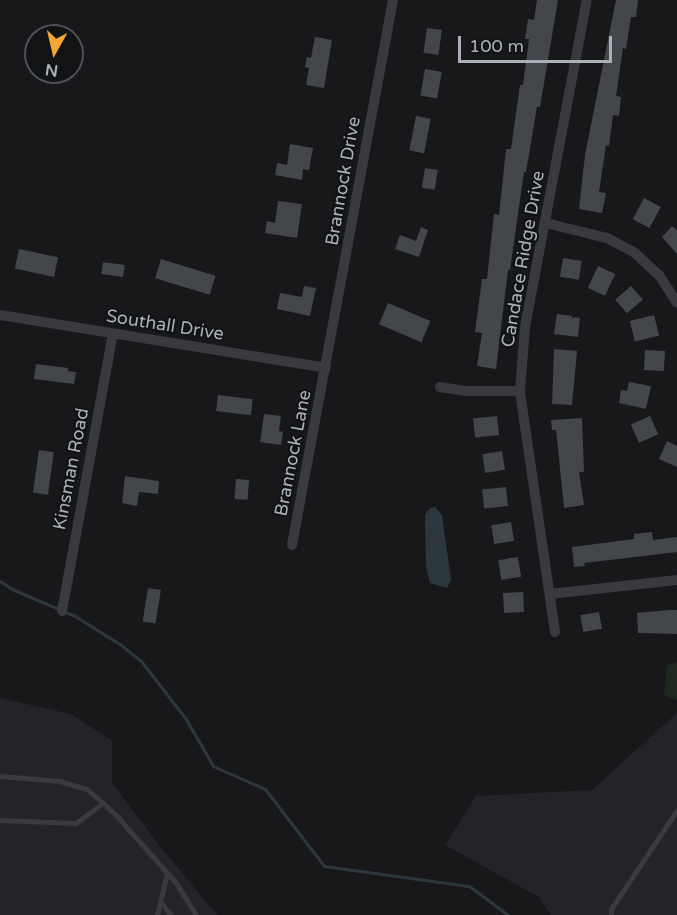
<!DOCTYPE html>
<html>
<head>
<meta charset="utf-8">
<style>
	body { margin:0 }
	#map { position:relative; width:677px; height:915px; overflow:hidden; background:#18181a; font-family:"Varela Round",sans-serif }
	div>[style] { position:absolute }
	.built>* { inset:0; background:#232427 }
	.green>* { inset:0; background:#1f2820 }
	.water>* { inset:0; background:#2d383e }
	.stream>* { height:3px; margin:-1.5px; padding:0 1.5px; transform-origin:1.5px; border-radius:1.5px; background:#2d383e }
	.building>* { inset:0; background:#43464a; transform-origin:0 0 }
	.lane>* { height:5px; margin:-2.5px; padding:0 2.5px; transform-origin:2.5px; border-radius:2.5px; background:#383a3f }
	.street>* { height:10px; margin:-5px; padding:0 5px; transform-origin:5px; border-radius:5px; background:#383a3f }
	span { translate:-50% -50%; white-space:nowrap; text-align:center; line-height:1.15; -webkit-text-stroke:4.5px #121315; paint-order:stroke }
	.street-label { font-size:18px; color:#a9b0ba }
	.north { position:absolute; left:24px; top:24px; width:60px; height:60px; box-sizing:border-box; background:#121315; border:2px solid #4e5257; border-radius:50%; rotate:188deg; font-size:16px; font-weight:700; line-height:24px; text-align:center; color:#a9b0ba }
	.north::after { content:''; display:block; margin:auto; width:21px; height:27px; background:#f6a633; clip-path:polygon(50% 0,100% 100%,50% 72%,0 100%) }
	.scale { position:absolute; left:458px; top:36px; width:154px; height:27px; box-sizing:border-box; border:3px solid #a9b0ba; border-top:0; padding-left:8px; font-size:18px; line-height:21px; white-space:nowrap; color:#a9b0ba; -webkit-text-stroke:4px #121315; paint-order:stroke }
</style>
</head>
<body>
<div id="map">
	<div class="built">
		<div style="clip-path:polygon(0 698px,71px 714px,112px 741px,112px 783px,159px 845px,217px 915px,0 915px)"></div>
		<div style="clip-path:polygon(677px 713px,677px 915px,551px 915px,539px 897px,445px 845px,476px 796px,592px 790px)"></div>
	</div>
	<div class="green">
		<div style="clip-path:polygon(677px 662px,677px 700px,664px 695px,667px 665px)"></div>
	</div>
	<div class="water">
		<div style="clip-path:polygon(435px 507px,442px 515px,451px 580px,447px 588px,430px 583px,426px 566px,425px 515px,430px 508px)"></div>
	</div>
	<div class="stream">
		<div style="left:0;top:581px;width:17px;rotate:33deg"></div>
		<div style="left:14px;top:590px;width:66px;rotate:23.1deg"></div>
		<div style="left:75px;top:616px;width:54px;rotate:32.2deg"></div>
		<div style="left:121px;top:645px;width:26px;rotate:39deg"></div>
		<div style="left:141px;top:661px;width:73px;rotate:52.2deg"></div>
		<div style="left:186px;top:719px;width:54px;rotate:60.1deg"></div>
		<div style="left:213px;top:766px;width:57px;rotate:23.9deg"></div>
		<div style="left:265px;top:789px;width:97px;rotate:52.5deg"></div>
		<div style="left:324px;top:866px;width:146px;rotate:7.9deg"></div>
		<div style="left:469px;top:886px;width:49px;rotate:36.6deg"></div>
	</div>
	<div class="building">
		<div style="clip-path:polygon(537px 0,558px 0,540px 107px,537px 107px,526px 172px,524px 172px,510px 270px,508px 270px,496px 369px,477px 366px,482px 333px,475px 332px,482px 279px,487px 279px,494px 214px,499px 215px,506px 149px,511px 149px,520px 85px,523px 85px,529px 39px,525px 39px,528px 19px,534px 20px)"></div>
		<div style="clip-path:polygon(616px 0,638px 0,636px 17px,631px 17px,626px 49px,623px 48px,616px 96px,621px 97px,619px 116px,613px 115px,609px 146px,606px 145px,599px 192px,606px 193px,602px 213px,579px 209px,585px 155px)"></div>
		<div style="left:427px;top:28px;width:15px;height:25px;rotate:8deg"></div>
		<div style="clip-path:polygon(315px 37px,332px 40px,324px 88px,306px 85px,309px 68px,305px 67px,307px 57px,311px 58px)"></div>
		<div style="left:425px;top:69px;width:17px;height:27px;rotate:10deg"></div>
		<div style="left:416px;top:116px;width:15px;height:35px;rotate:11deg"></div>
		<div style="clip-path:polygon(290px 144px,313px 148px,309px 170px,303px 169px,302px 180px,275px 175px,277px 163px,287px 165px)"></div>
		<div style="left:425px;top:168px;width:13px;height:20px;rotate:9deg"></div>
		<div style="left:644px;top:198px;width:19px;height:24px;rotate:28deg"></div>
		<div style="clip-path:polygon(278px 201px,302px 204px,297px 238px,265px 233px,267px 221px,275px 223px)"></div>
		<div style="clip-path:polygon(672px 226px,677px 230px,677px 254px,662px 237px)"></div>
		<div style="clip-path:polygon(421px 227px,428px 230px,419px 257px,395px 249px,400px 235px,416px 241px)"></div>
		<div style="left:19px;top:249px;width:40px;height:20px;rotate:12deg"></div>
		<div style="left:563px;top:258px;width:19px;height:19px;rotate:9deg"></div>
		<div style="left:161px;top:259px;width:57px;height:20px;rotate:17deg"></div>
		<div style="left:103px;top:262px;width:22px;height:12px;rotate:8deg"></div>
		<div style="left:598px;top:266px;width:19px;height:24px;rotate:25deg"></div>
		<div style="clip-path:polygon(304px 286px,316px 288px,310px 316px,277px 309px,280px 293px,302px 297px)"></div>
		<div style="left:631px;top:286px;width:18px;height:21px;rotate:49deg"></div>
		<div style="left:388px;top:303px;width:46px;height:23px;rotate:23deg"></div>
		<div style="clip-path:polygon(557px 314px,572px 316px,572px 319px,574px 317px,580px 318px,578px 337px,554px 334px)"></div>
		<div style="left:654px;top:315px;width:21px;height:25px;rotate:76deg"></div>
		<div style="clip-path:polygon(554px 349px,577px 351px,572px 405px,552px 404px)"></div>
		<div style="left:645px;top:350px;width:20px;height:20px;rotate:3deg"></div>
		<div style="clip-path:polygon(36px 364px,68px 368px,68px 371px,76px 372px,74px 384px,34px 379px)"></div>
		<div style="clip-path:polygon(629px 382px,651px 386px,646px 409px,619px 403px,621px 390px,627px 391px)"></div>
		<div style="left:218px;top:395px;width:35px;height:16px;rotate:7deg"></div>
		<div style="clip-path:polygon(264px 414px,281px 416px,279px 431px,283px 432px,281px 445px,260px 442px)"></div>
		<div style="left:497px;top:416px;width:19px;height:24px;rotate:84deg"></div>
		<div style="left:650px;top:416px;width:20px;height:21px;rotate:66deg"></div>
		<div style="clip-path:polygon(582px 418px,584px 472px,579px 472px,584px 505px,564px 508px,557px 439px,556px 430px,552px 430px,551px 420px)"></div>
		<div style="clip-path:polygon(667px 441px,677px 446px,677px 467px,659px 459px)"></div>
		<div style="left:39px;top:450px;width:15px;height:43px;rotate:8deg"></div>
		<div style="left:502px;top:451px;width:19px;height:20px;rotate:81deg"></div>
		<div style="clip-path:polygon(125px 476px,159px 481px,158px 494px,139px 492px,137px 506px,122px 503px)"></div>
		<div style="left:236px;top:479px;width:13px;height:20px;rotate:4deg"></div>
		<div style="left:506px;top:487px;width:19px;height:24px;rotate:84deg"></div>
		<div style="left:511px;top:522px;width:19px;height:20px;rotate:81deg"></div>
		<div style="clip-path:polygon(652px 532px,653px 540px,677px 537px,677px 552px,584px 563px,585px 566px,574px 567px,572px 547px,634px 539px,634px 534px)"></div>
		<div style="left:518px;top:557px;width:20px;height:20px;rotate:81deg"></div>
		<div style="left:148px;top:588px;width:13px;height:34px;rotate:9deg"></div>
		<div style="left:523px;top:592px;width:20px;height:20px;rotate:87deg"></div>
		<div style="clip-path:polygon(669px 610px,677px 610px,677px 634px,638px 633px,637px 613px)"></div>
		<div style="left:599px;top:612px;width:17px;height:19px;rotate:80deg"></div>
	</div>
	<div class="lane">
		<div style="left:0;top:776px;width:60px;rotate:4.8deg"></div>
		<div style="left:60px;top:781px;width:28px;rotate:17deg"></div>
		<div style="left:87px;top:789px;width:38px;rotate:42deg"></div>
		<div style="left:115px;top:814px;width:92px;rotate:48.5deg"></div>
		<div style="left:176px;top:883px;width:38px;rotate:58deg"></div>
		<div style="left:0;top:820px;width:76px;rotate:2.3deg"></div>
		<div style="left:76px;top:823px;width:34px;rotate:-37deg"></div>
		<div style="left:160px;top:901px;width:18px;rotate:52deg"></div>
		<div style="left:157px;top:915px;width:43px;rotate:-76.6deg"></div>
		<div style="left:611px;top:915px;width:6px;rotate:-90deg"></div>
		<div style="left:611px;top:909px;width:119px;rotate:-56.3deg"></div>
	</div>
	<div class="street">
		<div style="left:546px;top:223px;width:63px;rotate:13.8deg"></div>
		<div style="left:607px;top:238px;width:32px;rotate:28deg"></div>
		<div style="left:635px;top:253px;width:33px;rotate:43deg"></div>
		<div style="left:659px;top:275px;width:33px;rotate:57deg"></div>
		<div style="left:0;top:315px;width:330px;rotate:9.2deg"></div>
		<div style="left:440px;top:387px;width:26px;rotate:9deg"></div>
		<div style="left:466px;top:391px;width:54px"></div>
		<div style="left:292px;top:545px;width:554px;rotate:-79.5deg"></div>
		<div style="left:550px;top:594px;width:128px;rotate:-6.3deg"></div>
		<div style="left:62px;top:611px;width:282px;rotate:-79.6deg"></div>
		<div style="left:555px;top:632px;width:244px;rotate:-98.3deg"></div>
		<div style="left:520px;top:391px;width:64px;rotate:-85.5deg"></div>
		<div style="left:525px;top:327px;width:333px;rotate:-79.3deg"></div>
	</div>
	<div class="street-label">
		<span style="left:343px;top:181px;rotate:-80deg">Brannock Drive</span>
		<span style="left:523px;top:259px;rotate:-80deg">Candace Ridge Drive</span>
		<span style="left:165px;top:325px;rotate:9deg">Southall Drive</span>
		<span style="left:293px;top:453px;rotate:-79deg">Brannock Lane</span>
		<span style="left:71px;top:469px;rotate:-79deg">Kinsman Road</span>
	</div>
	<div class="north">N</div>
	<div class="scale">100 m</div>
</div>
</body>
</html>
